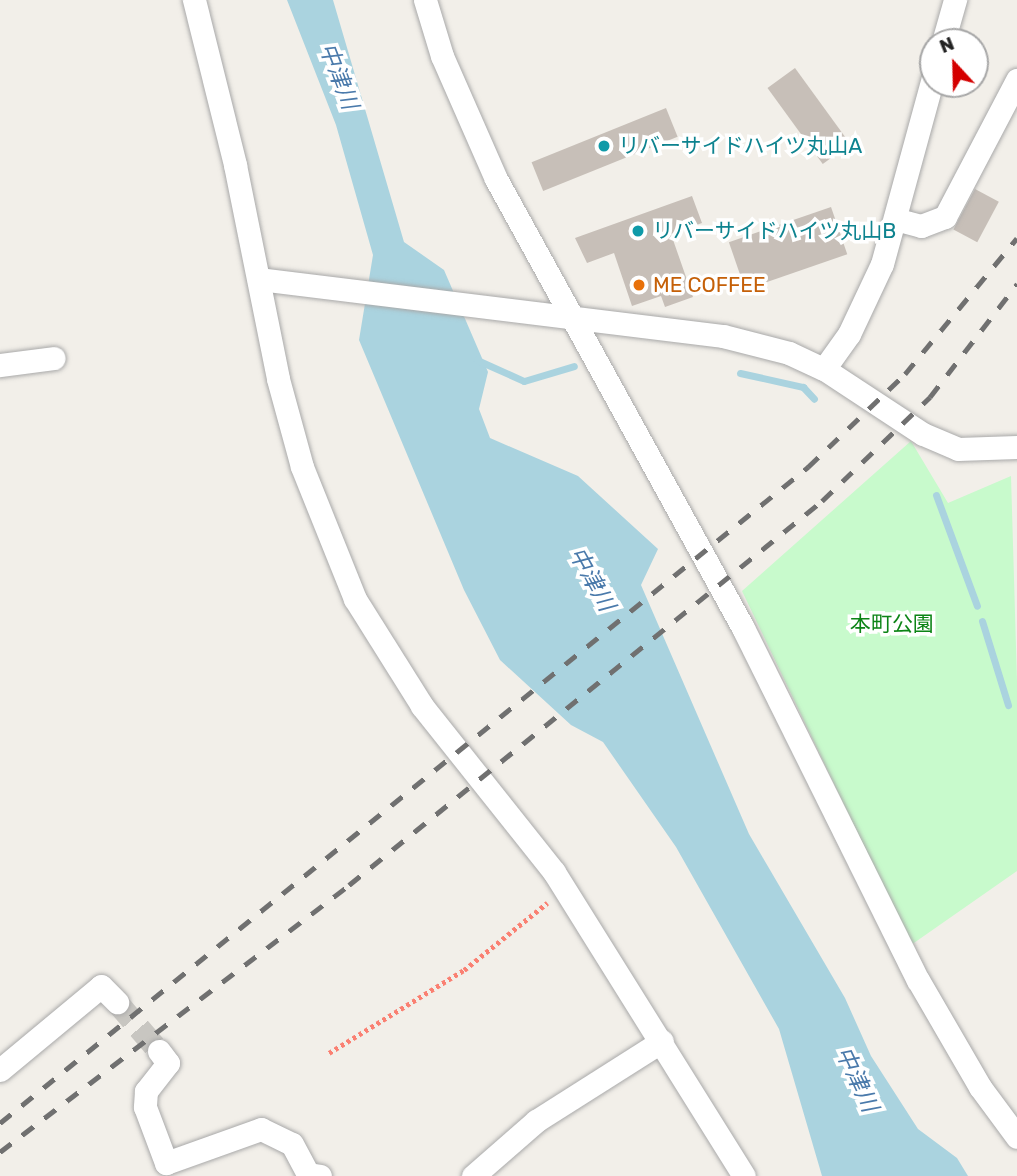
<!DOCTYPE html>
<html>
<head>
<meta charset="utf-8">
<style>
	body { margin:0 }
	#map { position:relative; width:1017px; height:1176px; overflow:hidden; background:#f2efe9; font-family:Rubik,"Noto Sans JP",sans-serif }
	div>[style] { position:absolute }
	.park>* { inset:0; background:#c8facc }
	.water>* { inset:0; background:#aad3df }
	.stream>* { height:7px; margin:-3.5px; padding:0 3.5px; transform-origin:3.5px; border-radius:3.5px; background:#aad3df }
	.building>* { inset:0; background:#c7bfb8; transform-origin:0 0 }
	.minor-tunnel>* { height:23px; margin-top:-11.5px; transform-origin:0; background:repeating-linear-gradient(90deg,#c8c6c1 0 23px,transparent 0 34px) }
	.path>* { height:4.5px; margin-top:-2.25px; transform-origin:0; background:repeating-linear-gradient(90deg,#fa8072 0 3.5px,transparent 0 7px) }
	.roads { filter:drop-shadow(0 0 2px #a9a9a9) drop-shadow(0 0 2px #a9a9a9) }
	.minor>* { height:23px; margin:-11.5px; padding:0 11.5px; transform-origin:11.5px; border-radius:11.5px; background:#fff }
	.rail>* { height:5px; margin-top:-2.5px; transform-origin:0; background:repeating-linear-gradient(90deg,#707070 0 14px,transparent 0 28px) }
	.dots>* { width:19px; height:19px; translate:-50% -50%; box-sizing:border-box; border:4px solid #fff; border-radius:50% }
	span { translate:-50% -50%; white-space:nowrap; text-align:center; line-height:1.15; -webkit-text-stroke:7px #fff; paint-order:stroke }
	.culture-label { font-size:21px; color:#0d838f }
	.left { translate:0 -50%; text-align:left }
	.food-label { font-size:21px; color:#c56008 }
	.park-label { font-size:21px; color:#0c8416 }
	.water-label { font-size:23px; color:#4a7aab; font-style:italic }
	.north { position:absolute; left:919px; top:28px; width:70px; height:70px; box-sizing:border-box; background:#fff; border:2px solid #a7a7a7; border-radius:50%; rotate:338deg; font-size:19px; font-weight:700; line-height:28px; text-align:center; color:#222 }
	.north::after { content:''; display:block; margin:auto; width:24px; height:32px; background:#d40000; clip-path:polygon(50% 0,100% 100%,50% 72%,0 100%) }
</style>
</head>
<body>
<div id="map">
	<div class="park">
		<div style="clip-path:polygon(911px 441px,948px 503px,1011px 476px,1017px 681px,1017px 871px,911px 945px,742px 591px)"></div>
	</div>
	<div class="water">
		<div style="clip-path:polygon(287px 0,333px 0,404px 242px,444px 270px,488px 372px,479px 409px,490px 438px,578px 476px,658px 549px,641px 585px,749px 834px,845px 998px,871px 1056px,918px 1129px,957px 1158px,968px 1176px,822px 1176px,779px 1029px,676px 847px,603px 742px,571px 725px,500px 660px,464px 590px,359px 340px,373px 255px,336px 125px)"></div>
	</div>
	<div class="stream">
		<div style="left:477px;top:360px;width:51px;rotate:24.1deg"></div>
		<div style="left:524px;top:381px;width:52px;rotate:-16.7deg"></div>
		<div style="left:740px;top:373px;width:65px;rotate:12.5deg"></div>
		<div style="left:803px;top:387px;width:16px;rotate:47deg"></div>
		<div style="left:936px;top:495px;width:118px;rotate:69.7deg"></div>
		<div style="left:982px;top:621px;width:88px;rotate:72.8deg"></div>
	</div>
	<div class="building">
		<div style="left:795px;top:68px;width:94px;height:34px;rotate:54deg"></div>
		<div style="left:666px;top:108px;width:31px;height:145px;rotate:68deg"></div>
		<div style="left:975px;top:189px;width:27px;height:46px;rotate:28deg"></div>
		<div style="clip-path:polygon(692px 196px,702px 223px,671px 234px,693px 297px,665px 307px,661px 296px,632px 306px,614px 253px,587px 263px,575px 238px)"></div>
		<div style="left:831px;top:207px;width:50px;height:108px;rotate:71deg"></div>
	</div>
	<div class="minor-tunnel">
		<div style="left:117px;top:1002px;width:65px;rotate:49.4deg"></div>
	</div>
	<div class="path">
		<div style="left:329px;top:1053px;width:158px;rotate:-31.6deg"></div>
		<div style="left:464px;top:970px;width:107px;rotate:-38.9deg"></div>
	</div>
	<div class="roads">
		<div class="minor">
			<div style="left:194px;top:0;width:170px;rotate:76deg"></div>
			<div style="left:235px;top:165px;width:218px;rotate:78.6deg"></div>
			<div style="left:278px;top:379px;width:91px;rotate:74.7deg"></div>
			<div style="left:302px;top:467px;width:142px;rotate:68.1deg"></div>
			<div style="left:355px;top:599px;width:126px;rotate:57.9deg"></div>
			<div style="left:422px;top:706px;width:212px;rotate:51.5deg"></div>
			<div style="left:554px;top:872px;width:358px;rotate:58deg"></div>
			<div style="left:425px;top:0;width:59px;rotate:73.1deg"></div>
			<div style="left:442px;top:56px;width:134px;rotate:66.3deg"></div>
			<div style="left:496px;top:179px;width:512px;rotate:61.18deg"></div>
			<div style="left:743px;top:628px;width:393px;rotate:63.6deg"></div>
			<div style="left:918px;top:980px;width:124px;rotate:59.9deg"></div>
			<div style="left:980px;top:1087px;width:62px;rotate:53.5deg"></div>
			<div style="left:943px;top:42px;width:44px;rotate:-74.1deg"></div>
			<div style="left:895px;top:219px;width:27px;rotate:15deg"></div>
			<div style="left:921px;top:226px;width:26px;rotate:-21deg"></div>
			<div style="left:945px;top:217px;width:155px;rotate:-62.3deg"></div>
			<div style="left:259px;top:279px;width:467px;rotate:7deg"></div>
			<div style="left:723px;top:336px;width:68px;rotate:14.4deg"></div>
			<div style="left:789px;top:353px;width:38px;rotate:25deg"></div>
			<div style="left:824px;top:369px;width:118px;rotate:33.3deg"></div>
			<div style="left:923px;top:434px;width:38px;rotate:23deg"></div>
			<div style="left:958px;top:449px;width:59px;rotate:-1.9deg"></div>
			<div style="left:0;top:365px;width:54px;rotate:-7.4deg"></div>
			<div style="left:824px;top:369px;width:43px;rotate:-54.5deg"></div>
			<div style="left:849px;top:334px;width:77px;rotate:-64.8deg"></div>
			<div style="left:882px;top:264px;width:193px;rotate:-74.7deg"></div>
			<div style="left:159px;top:1051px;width:15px;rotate:53deg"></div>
			<div style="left:168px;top:1063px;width:36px;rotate:128deg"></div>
			<div style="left:146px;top:1091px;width:16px;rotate:94deg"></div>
			<div style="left:145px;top:1107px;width:60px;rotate:69.4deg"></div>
			<div style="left:166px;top:1163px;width:101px;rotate:-19.7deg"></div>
			<div style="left:261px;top:1129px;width:34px;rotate:26deg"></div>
			<div style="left:292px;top:1144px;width:34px;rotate:62deg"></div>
			<div style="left:308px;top:1174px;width:12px;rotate:9deg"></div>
			<div style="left:0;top:1070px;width:131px;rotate:-39.7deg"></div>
			<div style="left:101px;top:986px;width:23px;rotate:45deg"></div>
			<div style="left:473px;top:1176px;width:84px;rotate:-41.1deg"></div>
			<div style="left:536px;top:1121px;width:149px;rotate:-32.4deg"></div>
		</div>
	</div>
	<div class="rail">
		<div style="left:0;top:1123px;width:1041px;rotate:-39.07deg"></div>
		<div style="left:808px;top:467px;width:134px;rotate:-43.8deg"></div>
		<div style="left:905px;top:374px;width:176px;rotate:-50.5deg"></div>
		<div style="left:0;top:1152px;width:439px;rotate:-37.4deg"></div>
		<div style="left:349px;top:885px;width:609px;rotate:-39.07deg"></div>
		<div style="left:822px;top:501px;width:150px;rotate:-43.9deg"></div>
		<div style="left:930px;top:397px;width:143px;rotate:-52.4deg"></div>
	</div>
	<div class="dots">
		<div style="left:604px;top:146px;background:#0f9aa8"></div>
		<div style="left:638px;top:231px;background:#0f9aa8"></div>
		<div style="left:639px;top:285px;background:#e8710a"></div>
	</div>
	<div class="culture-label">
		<span class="left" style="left:618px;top:146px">リバーサイドハイツ丸山A</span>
		<span class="left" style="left:652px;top:231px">リバーサイドハイツ丸山B</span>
	</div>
	<div class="food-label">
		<span class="left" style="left:653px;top:285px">ME COFFEE</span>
	</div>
	<div class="park-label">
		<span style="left:892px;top:624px">本町公園</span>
	</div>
	<div class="water-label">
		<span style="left:339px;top:76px;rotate:69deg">中津川</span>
		<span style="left:592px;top:579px;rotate:61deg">中津川</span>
		<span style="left:857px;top:1079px;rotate:65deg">中津川</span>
	</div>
	<div class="north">N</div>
</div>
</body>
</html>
